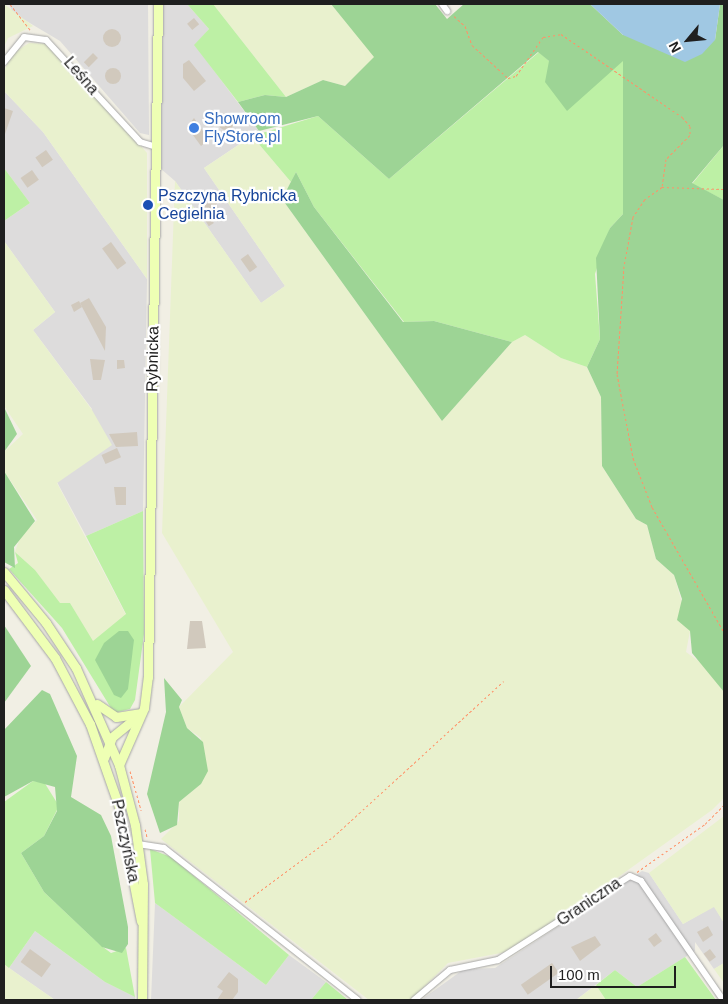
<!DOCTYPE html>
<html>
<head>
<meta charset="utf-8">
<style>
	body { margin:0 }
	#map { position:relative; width:728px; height:1004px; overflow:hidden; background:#f1efe4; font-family:Arial,sans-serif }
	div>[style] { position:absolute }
	.residential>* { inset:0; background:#dddcdc }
	.farmland>* { inset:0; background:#e9f1ce }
	.grass>* { inset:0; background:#bdf0a5 }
	.forest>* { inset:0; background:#9dd495 }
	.water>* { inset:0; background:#a0c8e3 }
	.building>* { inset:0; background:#d1c9bd; transform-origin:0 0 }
	.round { border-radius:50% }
	.path>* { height:1px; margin-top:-0.5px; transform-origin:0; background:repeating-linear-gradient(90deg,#ff9167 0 2.5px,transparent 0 5px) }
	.roads { filter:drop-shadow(0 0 1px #a6a6a6) drop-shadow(0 0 1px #a6a6a6) }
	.minor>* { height:6px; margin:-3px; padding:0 3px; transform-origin:3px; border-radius:3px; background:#fff }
	.secondary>* { height:9px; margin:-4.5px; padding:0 4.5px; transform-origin:4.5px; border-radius:4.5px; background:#eeffb4 }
	.dots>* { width:14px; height:14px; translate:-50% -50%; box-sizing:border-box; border:2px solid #fff; border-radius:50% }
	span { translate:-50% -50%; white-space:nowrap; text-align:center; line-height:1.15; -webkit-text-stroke:4.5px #fff; paint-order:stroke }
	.street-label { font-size:16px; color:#1f1f1f }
	.shop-label { font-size:16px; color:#366cbe }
	.left { translate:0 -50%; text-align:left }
	.transit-label { font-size:16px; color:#164399 }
	.frame { position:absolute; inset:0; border:5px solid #1f1f1f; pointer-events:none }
	.north { position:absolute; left:663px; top:15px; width:50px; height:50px; -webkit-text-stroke:4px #fff; paint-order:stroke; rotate:242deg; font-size:14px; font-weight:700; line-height:20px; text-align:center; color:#1f1f1f }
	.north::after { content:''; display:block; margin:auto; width:18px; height:22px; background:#1f1f1f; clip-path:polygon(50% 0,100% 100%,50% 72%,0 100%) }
	.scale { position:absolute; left:550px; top:966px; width:126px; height:22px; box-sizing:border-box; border:2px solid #1f1f1f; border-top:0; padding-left:6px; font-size:15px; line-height:18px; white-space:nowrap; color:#1f1f1f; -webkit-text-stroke:4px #fff; paint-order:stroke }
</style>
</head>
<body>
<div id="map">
	<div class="residential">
		<div style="clip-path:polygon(9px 4px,148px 4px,149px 135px,140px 133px,60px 41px,13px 13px)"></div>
		<div style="clip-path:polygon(163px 4px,187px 4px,209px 29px,195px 45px,259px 131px,204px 168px,285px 286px,261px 303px,175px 181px,160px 168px)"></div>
		<div style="clip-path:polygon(4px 91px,43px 132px,147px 279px,143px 511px,86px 536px,57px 482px,92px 409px,33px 330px,55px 312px,4px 241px,4px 221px,30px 203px,4px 168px)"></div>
		<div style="clip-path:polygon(642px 871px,649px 873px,683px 924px,714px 906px,724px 923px,724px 963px,714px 969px,695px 942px,695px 951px,637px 987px,615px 970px,576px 1000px,421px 1000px,464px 969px,495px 968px)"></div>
		<div style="clip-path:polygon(155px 903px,266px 985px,289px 955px,326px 982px,311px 1000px,151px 1000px)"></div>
		<div style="clip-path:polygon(35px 931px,105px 982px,135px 997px,135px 1000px,55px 1000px,9px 968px)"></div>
	</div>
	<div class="farmland">
		<div style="clip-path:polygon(4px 4px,33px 26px,8px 38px,4px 47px)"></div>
		<div style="clip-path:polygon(213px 4px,331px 4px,375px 57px,345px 86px,323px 80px,286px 97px)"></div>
		<div style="clip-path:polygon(29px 43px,52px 44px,147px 153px,147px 279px,43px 132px,4px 91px,4px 71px,12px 54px)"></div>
		<div style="clip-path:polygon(252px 136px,291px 182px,282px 199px,442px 421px,512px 342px,525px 335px,561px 358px,587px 367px,601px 397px,602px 466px,636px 519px,647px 525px,656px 559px,674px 575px,690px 631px,686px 652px,704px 665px,724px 692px,724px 798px,712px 810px,516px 950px,448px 963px,411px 1000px,369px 1000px,161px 839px,179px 821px,179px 802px,201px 784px,201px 738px,187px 728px,179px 707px,233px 652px,162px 533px,175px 181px,261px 303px,285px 286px,204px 168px)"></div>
		<div style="clip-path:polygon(4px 241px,55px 312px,33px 330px,92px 410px,112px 445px,57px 483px,126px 615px,93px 642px,70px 603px,60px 604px,35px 570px,15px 552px,20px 537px,37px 520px,4px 471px,4px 452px,23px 434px,4px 406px)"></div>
		<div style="clip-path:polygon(724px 816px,724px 923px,714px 907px,683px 924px,649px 873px)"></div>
		<div style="clip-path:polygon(724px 963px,724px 983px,714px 969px)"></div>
		<div style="clip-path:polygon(4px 964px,9px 968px,55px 1000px,4px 1000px)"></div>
		<div style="clip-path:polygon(596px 985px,606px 1000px,576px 1000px)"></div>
	</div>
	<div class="grass">
		<div style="clip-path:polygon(187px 4px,213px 4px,286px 97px,265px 95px,238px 102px,194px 45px,209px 29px)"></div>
		<div style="clip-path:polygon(539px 52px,549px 61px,623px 61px,623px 214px,610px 228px,595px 274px,600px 339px,587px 367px,561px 358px,525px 335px,512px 342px,434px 321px,404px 322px,314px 207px,296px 172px,291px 182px,252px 136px,318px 116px,389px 179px)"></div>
		<div style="clip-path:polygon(724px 145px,724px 200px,692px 184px)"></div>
		<div style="clip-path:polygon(4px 168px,30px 203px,4px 221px)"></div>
		<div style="clip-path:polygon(143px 511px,144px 634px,135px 700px,130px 709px,114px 713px,62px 628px,9px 569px,18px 563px,15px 552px,35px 570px,60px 603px,70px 603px,93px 641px,126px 614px,86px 536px)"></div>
		<div style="clip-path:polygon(33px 781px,44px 782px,59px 806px,44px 836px,21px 853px,44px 892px,99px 944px,111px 953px,126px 948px,135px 997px,105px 982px,35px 931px,9px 968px,4px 964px,4px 802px)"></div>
		<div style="clip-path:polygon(150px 849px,171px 857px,289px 955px,266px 985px,155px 903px)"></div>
		<div style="clip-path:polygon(685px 957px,716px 1000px,606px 1000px,596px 985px,615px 970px,637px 987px)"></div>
		<div style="clip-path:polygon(326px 982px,348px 1000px,311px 1000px)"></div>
	</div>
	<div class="forest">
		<div style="clip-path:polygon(331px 4px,435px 4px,447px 19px,464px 4px,590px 4px,623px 35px,715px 40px,720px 4px,724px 4px,724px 145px,692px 183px,724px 200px,724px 692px,692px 653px,690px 631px,677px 620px,682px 599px,674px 575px,656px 559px,647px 525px,636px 519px,602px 466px,601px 397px,587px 367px,600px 339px,596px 258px,610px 228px,623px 214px,623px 61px,567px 111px,545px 82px,549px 61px,538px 52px,389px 179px,318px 116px,259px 131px,238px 102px,265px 95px,286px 97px,323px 80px,345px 86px,374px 57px)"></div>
		<div style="clip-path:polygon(296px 172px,314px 207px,403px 322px,434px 321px,512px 342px,442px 421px,282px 199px)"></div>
		<div style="clip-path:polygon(4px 407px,17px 434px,4px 452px)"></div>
		<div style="clip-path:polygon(4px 471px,35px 521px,14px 547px,15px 568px,4px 562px)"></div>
		<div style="clip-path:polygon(4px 625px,31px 666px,4px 703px)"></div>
		<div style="clip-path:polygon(119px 631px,128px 631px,134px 640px,128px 689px,121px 698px,114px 695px,95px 660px,104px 643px)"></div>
		<div style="clip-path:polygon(164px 678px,182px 700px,179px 707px,187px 728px,203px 742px,208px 771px,201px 784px,179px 802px,177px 825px,160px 833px,147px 794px,166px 712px)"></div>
		<div style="clip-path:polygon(42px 690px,50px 694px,77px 756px,71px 797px,101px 815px,111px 836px,128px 927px,128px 944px,122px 953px,102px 947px,44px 892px,21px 853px,44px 836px,57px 811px,55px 787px,33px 781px,4px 797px,4px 730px)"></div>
	</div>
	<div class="water">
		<div style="clip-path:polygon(590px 4px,720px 4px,715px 40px,702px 54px,685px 62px,623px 35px)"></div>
	</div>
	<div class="building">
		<div style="left:194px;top:18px;width:8px;height:9px;rotate:50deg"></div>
		<div class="round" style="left:103px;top:29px;width:18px;height:18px"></div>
		<div style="left:93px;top:53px;width:7px;height:13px;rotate:45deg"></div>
		<div style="clip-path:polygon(189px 60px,206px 81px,194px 91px,183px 78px,183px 64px)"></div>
		<div class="round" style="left:105px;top:68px;width:16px;height:16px"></div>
		<div style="clip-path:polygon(4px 108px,13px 111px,5px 134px,4px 134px)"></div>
		<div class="round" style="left:218px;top:114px;width:16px;height:16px"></div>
		<div style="clip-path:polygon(194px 118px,209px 140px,201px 146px,187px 127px)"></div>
		<div style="left:46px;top:150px;width:12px;height:13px;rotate:55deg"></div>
		<div style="left:32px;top:170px;width:12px;height:14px;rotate:55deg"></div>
		<div style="clip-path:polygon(209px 193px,218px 202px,210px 214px,199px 203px)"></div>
		<div style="left:207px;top:212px;width:13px;height:6px;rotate:58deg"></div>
		<div style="left:111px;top:242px;width:26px;height:11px;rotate:54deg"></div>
		<div style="left:248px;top:254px;width:16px;height:9px;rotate:55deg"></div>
		<div style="clip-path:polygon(89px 298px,106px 327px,105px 351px,80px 303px)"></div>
		<div style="clip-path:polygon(79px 301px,82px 307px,74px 312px,71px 305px)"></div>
		<div style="clip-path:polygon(90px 359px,105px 360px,101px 380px,93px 380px)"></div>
		<div style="clip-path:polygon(117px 360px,124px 360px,125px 368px,117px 369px)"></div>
		<div style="clip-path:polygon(137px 432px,138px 446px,116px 447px,109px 434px)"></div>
		<div style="left:117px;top:448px;width:10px;height:17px;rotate:66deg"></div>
		<div style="clip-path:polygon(114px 487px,126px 487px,126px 505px,116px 505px)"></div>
		<div style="clip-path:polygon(190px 621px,202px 621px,206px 648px,187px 649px)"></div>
		<div style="clip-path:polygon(708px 926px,713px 935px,703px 942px,697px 932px)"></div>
		<div style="left:656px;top:933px;width:10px;height:10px;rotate:53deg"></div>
		<div style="clip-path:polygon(595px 936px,601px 945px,580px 961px,571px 947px)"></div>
		<div style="left:30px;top:949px;width:26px;height:16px;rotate:36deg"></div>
		<div style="left:710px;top:949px;width:10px;height:8px;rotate:53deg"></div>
		<div style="left:552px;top:963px;width:12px;height:38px;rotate:55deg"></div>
		<div style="clip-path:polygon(229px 972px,238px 979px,238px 992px,232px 1000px,217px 1000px,223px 991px,217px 987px)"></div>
	</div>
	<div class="path">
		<div style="left:10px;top:4px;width:34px;rotate:52deg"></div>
		<div style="left:454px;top:16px;width:15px;rotate:42deg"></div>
		<div style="left:465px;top:26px;width:20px;rotate:70deg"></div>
		<div style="left:472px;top:45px;width:49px;rotate:42.5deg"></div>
		<div style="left:508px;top:78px;width:8px;rotate:-14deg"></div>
		<div style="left:516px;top:76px;width:47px;rotate:-55.3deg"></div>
		<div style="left:543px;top:37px;width:18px;rotate:-9deg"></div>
		<div style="left:561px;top:34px;width:147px;rotate:34.4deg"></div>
		<div style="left:682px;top:117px;width:12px;rotate:48deg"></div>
		<div style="left:690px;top:126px;width:9px;rotate:90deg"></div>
		<div style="left:690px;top:135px;width:34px;rotate:135deg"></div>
		<div style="left:666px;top:159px;width:27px;rotate:98deg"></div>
		<div style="left:724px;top:189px;width:62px;rotate:-178.2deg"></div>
		<div style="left:662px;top:187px;width:21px;rotate:145deg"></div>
		<div style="left:645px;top:199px;width:22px;rotate:124deg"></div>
		<div style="left:633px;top:217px;width:50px;rotate:100.4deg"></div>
		<div style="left:624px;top:266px;width:108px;rotate:93.7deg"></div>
		<div style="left:617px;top:374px;width:86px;rotate:79.2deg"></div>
		<div style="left:633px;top:458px;width:53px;rotate:68.8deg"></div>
		<div style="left:652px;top:507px;width:144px;rotate:60.1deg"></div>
		<div style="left:130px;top:771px;width:41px;rotate:74.2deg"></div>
		<div style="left:145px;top:829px;width:8px;rotate:76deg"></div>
		<div style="left:637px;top:872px;width:83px;rotate:-35.2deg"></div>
		<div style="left:705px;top:824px;width:27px;rotate:-45deg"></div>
		<div style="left:245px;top:902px;width:109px;rotate:-36.5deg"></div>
		<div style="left:333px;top:837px;width:231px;rotate:-42.4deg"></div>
	</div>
	<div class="roads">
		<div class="minor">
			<div style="left:442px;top:4px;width:9px;rotate:54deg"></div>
			<div style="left:4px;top:62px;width:32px;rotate:-51deg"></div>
			<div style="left:24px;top:37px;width:22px;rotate:8deg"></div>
			<div style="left:46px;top:40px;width:139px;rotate:47.3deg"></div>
			<div style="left:140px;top:142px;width:17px;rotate:17deg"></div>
			<div style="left:138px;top:844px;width:26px;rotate:9deg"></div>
			<div style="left:164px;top:848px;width:246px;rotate:38.1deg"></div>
			<div style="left:414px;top:1000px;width:47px;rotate:-39.8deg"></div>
			<div style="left:450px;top:970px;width:49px;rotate:-11.8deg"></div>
			<div style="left:498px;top:960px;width:156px;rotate:-32.5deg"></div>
			<div style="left:630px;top:876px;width:12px;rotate:24deg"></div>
			<div style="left:641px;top:881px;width:145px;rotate:55.4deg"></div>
		</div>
		<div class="secondary">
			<div style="left:4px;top:572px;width:66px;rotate:50.5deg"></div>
			<div style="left:46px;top:623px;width:54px;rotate:56.3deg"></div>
			<div style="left:76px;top:668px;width:106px;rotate:66.1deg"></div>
			<div style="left:119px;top:765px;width:62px;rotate:75.1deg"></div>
			<div style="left:135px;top:825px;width:60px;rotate:82.3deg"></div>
			<div style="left:143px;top:884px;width:116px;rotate:90.5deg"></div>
			<div style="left:4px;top:590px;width:85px;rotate:53.1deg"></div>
			<div style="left:55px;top:658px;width:75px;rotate:62.1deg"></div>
			<div style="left:90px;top:724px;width:88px;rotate:70.7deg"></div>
			<div style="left:119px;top:807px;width:116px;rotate:79.1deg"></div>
			<div style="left:97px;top:704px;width:23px;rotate:34deg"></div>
			<div style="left:116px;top:717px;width:24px;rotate:-9deg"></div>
			<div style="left:104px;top:758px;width:22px;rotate:-69deg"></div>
			<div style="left:112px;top:737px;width:36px;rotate:-39deg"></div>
			<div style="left:119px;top:765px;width:62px;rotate:-66.3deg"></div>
			<div style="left:144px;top:708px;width:31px;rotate:-83deg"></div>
			<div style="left:148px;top:677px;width:673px;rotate:-89.15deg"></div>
		</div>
	</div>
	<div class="dots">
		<div style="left:194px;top:128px;background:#3f7fe0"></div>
		<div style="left:148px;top:205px;background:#1a4fb4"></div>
	</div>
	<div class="street-label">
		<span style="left:81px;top:76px;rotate:49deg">Leśna</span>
		<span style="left:153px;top:359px;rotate:-89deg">Rybnicka</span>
		<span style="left:125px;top:841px;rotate:78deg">Pszczyńska</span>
		<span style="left:589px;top:902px;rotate:-34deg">Graniczna</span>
	</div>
	<div class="shop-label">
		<span class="left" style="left:204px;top:128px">Showroom<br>FlyStore.pl</span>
	</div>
	<div class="transit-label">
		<span class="left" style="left:158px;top:205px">Pszczyna Rybnicka<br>Cegielnia</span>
	</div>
	<div class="frame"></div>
	<div class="north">N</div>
	<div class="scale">100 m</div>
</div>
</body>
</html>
